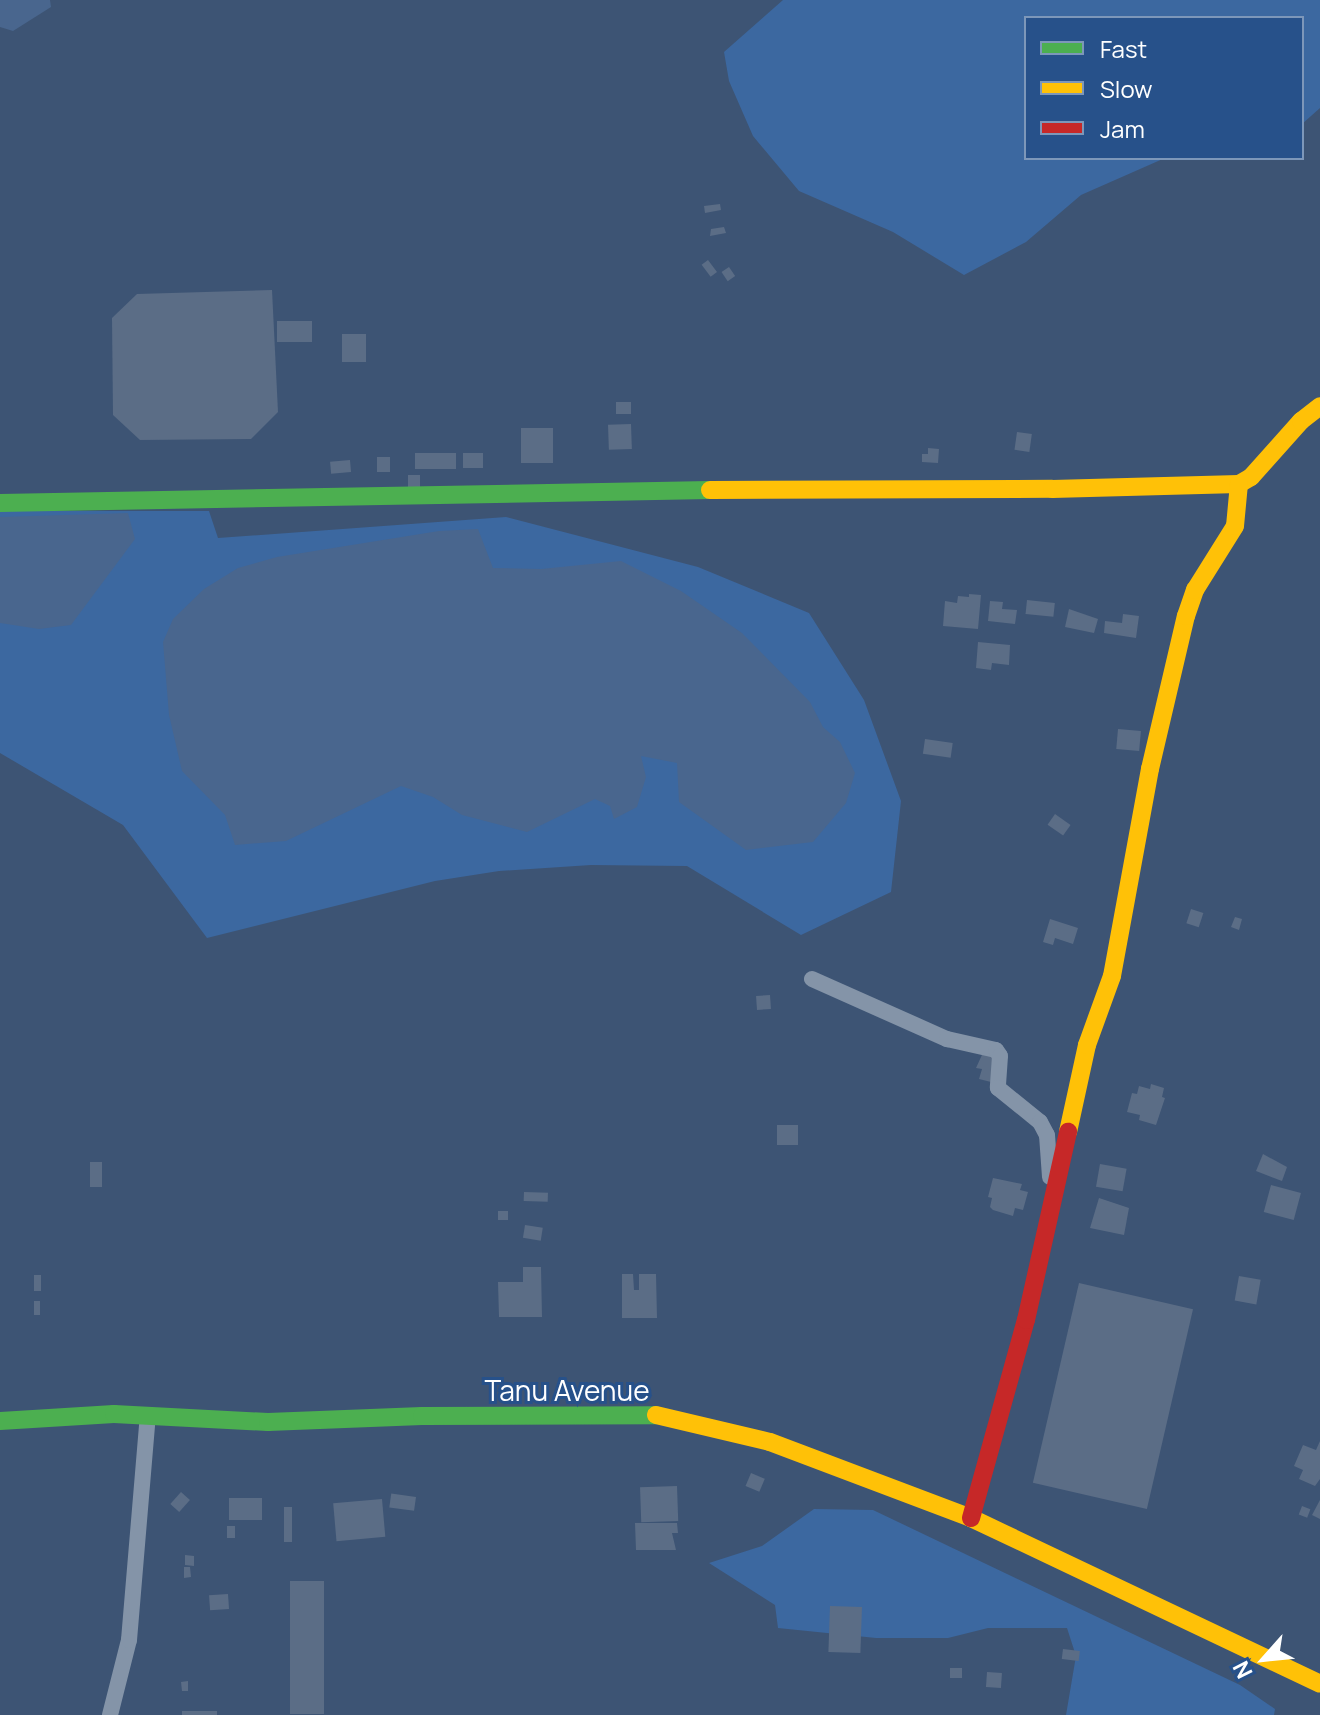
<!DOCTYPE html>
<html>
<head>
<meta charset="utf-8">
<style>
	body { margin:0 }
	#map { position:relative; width:1320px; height:1715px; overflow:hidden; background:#3d5474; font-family:Manrope,sans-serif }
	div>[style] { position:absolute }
	.green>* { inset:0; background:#3c68a0 }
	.water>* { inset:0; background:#49668e }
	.building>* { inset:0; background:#5b6d86; transform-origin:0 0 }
	.street>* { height:16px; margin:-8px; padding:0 8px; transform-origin:8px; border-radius:8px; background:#8494a8 }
	.fast>* { height:18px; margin:-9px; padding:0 9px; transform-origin:9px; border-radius:9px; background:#4caf50 }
	.slow>* { height:18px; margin:-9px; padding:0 9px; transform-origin:9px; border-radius:9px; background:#ffc107 }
	.jam>* { height:18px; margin:-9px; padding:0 9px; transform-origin:9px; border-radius:9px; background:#c62828 }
	span { translate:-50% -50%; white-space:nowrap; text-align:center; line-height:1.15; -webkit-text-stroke:6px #27518a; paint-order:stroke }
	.street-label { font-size:28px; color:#fff }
	.legend { position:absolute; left:1024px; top:16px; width:280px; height:144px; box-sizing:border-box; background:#27518a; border:2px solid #7d97b9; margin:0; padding:10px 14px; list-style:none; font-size:24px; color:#fff }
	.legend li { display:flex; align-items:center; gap:16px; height:40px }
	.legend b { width:40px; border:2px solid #7d97b9 }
	.north { position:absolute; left:1224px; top:1619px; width:80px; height:80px; -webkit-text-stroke:6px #27518a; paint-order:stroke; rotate:243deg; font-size:22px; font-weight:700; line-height:32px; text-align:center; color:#fff }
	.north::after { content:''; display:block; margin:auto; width:28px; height:36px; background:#fff; clip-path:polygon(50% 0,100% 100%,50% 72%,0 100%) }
</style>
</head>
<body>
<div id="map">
	<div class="green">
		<div style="clip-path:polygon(783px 0,1320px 0,1320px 108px,1302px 124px,1302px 18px,1026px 18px,1026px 158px,1165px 158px,1081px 195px,1026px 242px,964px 275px,893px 232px,799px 191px,753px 136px,729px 81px,724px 52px)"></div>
		<div style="clip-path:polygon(0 511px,209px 511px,218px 538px,506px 517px,698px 567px,809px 613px,864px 700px,901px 801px,891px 892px,801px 935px,687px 866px,591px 865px,499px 871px,435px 881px,207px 938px,123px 825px,0 753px)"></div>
		<div style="clip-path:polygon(814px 1509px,873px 1510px,1240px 1685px,1275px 1709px,1274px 1715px,1066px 1715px,1076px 1656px,1067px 1628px,988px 1628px,948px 1638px,876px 1638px,778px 1628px,775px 1605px,709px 1563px,762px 1546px)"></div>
	</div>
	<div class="water">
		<div style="clip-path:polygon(0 0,50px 0,51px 7px,13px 31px,0 27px)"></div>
		<div style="clip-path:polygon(128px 513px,135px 539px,71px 625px,39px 629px,0 623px,0 517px)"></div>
		<div style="clip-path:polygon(478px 529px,493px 568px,541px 569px,621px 561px,681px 591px,742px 633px,810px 702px,823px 727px,840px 742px,855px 773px,846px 803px,813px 842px,746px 850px,679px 802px,677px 763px,641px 756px,646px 777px,637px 807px,614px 819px,610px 806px,595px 799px,527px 832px,462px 815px,433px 797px,401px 786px,286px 841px,235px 845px,225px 815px,182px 771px,169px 715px,163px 642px,173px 619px,204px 589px,238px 568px,277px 557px,439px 531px)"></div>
	</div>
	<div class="building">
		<div style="clip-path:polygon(720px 204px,721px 210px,705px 213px,704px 206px)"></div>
		<div style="clip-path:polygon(724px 227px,726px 233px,710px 236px,711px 229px)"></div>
		<div style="left:708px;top:260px;width:15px;height:8px;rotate:53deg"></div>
		<div style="left:729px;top:267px;width:11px;height:9px;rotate:56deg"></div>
		<div style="clip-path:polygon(272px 290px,278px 412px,251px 439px,140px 440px,113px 415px,112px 318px,137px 294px)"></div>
		<div style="left:277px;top:321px;width:35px;height:21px"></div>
		<div style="left:342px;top:334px;width:24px;height:28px"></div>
		<div style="left:616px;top:402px;width:15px;height:12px"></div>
		<div style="left:631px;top:424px;width:25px;height:23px;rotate:88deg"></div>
		<div style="left:521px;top:428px;width:32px;height:35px"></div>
		<div style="left:1017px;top:432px;width:15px;height:18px;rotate:8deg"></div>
		<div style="clip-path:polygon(928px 448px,939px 449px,938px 463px,922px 462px,922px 454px,928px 454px)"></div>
		<div style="left:415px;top:453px;width:41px;height:16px"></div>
		<div style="left:463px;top:453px;width:20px;height:15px"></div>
		<div style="left:377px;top:457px;width:13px;height:15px"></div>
		<div style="left:350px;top:460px;width:12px;height:20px;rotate:85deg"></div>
		<div style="left:408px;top:475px;width:12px;height:14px"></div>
		<div style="clip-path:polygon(969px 594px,981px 595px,978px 629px,943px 626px,945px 601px,957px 603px,958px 596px,969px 597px)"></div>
		<div style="left:1027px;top:600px;width:28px;height:14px;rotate:6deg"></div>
		<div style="clip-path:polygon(990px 601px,1003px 602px,1002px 609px,1017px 610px,1015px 624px,988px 621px)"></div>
		<div style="clip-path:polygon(1069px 609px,1098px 619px,1094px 633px,1065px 627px)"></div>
		<div style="clip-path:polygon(1123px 614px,1139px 616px,1136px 638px,1104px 633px,1105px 621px,1122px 623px)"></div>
		<div style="clip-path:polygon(978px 642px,1010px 645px,1009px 665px,992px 663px,991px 670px,976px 668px)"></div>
		<div style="left:1118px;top:729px;width:23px;height:20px;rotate:5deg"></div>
		<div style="left:925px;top:739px;width:28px;height:15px;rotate:8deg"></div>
		<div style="left:1055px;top:814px;width:19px;height:13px;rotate:35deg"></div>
		<div style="left:1191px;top:909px;width:13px;height:15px;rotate:18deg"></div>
		<div style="clip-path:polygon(1235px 917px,1242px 919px,1239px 930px,1231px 927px)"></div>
		<div style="clip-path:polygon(1050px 919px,1078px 928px,1073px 944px,1055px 938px,1053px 945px,1043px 942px)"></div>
		<div style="left:770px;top:995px;width:14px;height:14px;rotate:86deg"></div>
		<div style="clip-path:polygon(986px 1046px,998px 1048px,991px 1082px,979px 1079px,982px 1069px,976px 1068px)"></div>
		<div style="clip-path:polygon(1151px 1084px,1164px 1088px,1162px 1097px,1165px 1098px,1156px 1125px,1139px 1120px,1140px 1115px,1127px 1112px,1132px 1093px,1137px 1094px,1139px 1086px,1150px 1089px)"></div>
		<div style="left:777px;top:1125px;width:21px;height:20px"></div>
		<div style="clip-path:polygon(1263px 1154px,1287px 1167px,1282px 1181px,1256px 1171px)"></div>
		<div style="left:90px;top:1162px;width:12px;height:25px"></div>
		<div style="left:1100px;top:1164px;width:27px;height:23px;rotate:10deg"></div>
		<div style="clip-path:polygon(993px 1178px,1022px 1184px,1020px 1190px,1028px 1192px,1023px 1210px,1015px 1208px,1013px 1216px,993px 1210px,990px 1207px,992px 1198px,988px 1197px)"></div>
		<div style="left:1271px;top:1185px;width:31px;height:28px;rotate:15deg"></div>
		<div style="left:524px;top:1192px;width:24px;height:9px;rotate:2deg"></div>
		<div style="clip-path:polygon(1099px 1198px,1129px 1208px,1124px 1235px,1090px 1228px)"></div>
		<div style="left:508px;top:1211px;width:9px;height:10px;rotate:90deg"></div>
		<div style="left:525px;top:1225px;width:18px;height:13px;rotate:9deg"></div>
		<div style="clip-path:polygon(523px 1267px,541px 1267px,542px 1317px,499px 1317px,498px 1282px,523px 1282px)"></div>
		<div style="clip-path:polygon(622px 1274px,633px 1274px,634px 1290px,639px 1290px,639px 1274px,656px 1274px,657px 1318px,622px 1318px)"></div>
		<div style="left:34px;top:1275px;width:7px;height:16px"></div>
		<div style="left:1239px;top:1276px;width:22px;height:25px;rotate:10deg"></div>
		<div style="left:1079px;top:1283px;width:117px;height:205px;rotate:13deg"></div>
		<div style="left:34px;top:1301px;width:6px;height:14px"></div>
		<div style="clip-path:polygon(1320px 1441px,1320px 1479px,1315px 1486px,1299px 1479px,1303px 1470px,1294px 1466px,1303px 1445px,1316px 1450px)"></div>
		<div style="left:751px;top:1473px;width:15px;height:14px;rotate:23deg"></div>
		<div style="left:677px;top:1486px;width:35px;height:37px;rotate:88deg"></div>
		<div style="left:181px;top:1492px;width:12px;height:16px;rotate:42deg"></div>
		<div style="left:416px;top:1497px;width:14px;height:25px;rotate:98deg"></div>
		<div style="left:229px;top:1498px;width:33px;height:22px"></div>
		<div style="left:382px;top:1499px;width:38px;height:49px;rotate:85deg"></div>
		<div style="clip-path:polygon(1320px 1500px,1320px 1519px,1312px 1515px)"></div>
		<div style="left:1302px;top:1506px;width:9px;height:9px;rotate:21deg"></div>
		<div style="left:284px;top:1507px;width:8px;height:35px"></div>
		<div style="clip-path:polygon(635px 1523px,677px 1523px,678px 1533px,672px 1533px,676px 1550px,636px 1550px)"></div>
		<div style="left:227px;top:1526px;width:8px;height:12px"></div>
		<div style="clip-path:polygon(185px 1555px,194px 1556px,194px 1566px,185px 1565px)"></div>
		<div style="clip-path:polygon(184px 1567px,190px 1567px,191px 1577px,184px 1578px)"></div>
		<div style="left:324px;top:1581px;width:133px;height:34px;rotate:90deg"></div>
		<div style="left:228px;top:1594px;width:15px;height:19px;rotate:86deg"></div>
		<div style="left:830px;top:1606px;width:32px;height:46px;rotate:2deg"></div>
		<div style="left:1063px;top:1649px;width:17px;height:10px;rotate:7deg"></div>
		<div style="left:950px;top:1668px;width:12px;height:10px"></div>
		<div style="left:987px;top:1672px;width:15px;height:15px;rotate:4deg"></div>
		<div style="clip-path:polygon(188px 1681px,188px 1691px,182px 1691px,181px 1682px)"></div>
		<div style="left:182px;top:1711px;width:35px;height:4px"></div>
	</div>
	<div class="street">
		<div style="left:812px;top:979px;width:148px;rotate:24deg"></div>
		<div style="left:947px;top:1039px;width:50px;rotate:12.7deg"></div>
		<div style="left:996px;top:1050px;width:7px;rotate:56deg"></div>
		<div style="left:1000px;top:1056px;width:32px;rotate:94deg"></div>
		<div style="left:998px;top:1088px;width:54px;rotate:39deg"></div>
		<div style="left:1040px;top:1122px;width:15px;rotate:62deg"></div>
		<div style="left:1047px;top:1135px;width:42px;rotate:85.9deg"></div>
		<div style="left:110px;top:1715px;width:77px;rotate:-75.8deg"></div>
		<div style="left:129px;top:1640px;width:225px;rotate:-85.2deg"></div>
	</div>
	<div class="fast">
		<div style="left:0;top:503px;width:710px;rotate:-1.05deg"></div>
		<div style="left:0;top:1421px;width:114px;rotate:-3.5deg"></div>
		<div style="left:114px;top:1414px;width:154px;rotate:3deg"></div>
		<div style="left:268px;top:1422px;width:154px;rotate:-2.2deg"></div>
		<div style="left:422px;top:1416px;width:234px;rotate:-0.2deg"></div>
	</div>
	<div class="slow">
		<div style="left:710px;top:490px;width:342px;rotate:-0.2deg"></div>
		<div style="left:1052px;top:489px;width:187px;rotate:-1.5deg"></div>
		<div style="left:1239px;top:484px;width:14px;rotate:-30deg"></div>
		<div style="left:1251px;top:477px;width:75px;rotate:-48.2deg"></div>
		<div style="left:1301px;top:421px;width:24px;rotate:-38deg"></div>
		<div style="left:1068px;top:1132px;width:89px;rotate:-77.7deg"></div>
		<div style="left:1087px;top:1045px;width:73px;rotate:-70.1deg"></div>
		<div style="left:1112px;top:976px;width:210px;rotate:-79.6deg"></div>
		<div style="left:1150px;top:769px;width:157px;rotate:-76.8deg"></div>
		<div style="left:1186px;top:616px;width:28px;rotate:-71deg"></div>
		<div style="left:1195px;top:590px;width:75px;rotate:-58deg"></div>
		<div style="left:1235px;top:526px;width:42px;rotate:-84.6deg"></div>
		<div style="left:656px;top:1415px;width:117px;rotate:13.3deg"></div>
		<div style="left:770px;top:1442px;width:215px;rotate:20.7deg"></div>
		<div style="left:971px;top:1518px;width:386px;rotate:25.4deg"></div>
	</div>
	<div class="jam">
		<div style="left:971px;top:1518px;width:205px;rotate:-74.5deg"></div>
		<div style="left:1026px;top:1320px;width:193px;rotate:-77.4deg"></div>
	</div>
	<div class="street-label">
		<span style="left:567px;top:1390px">Tanu Avenue</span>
	</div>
	<ul class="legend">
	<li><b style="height:10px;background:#4caf50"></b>Fast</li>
	<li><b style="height:10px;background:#ffc107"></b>Slow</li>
	<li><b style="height:10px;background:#c62828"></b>Jam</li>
	</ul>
	<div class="north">N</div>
</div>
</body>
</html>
